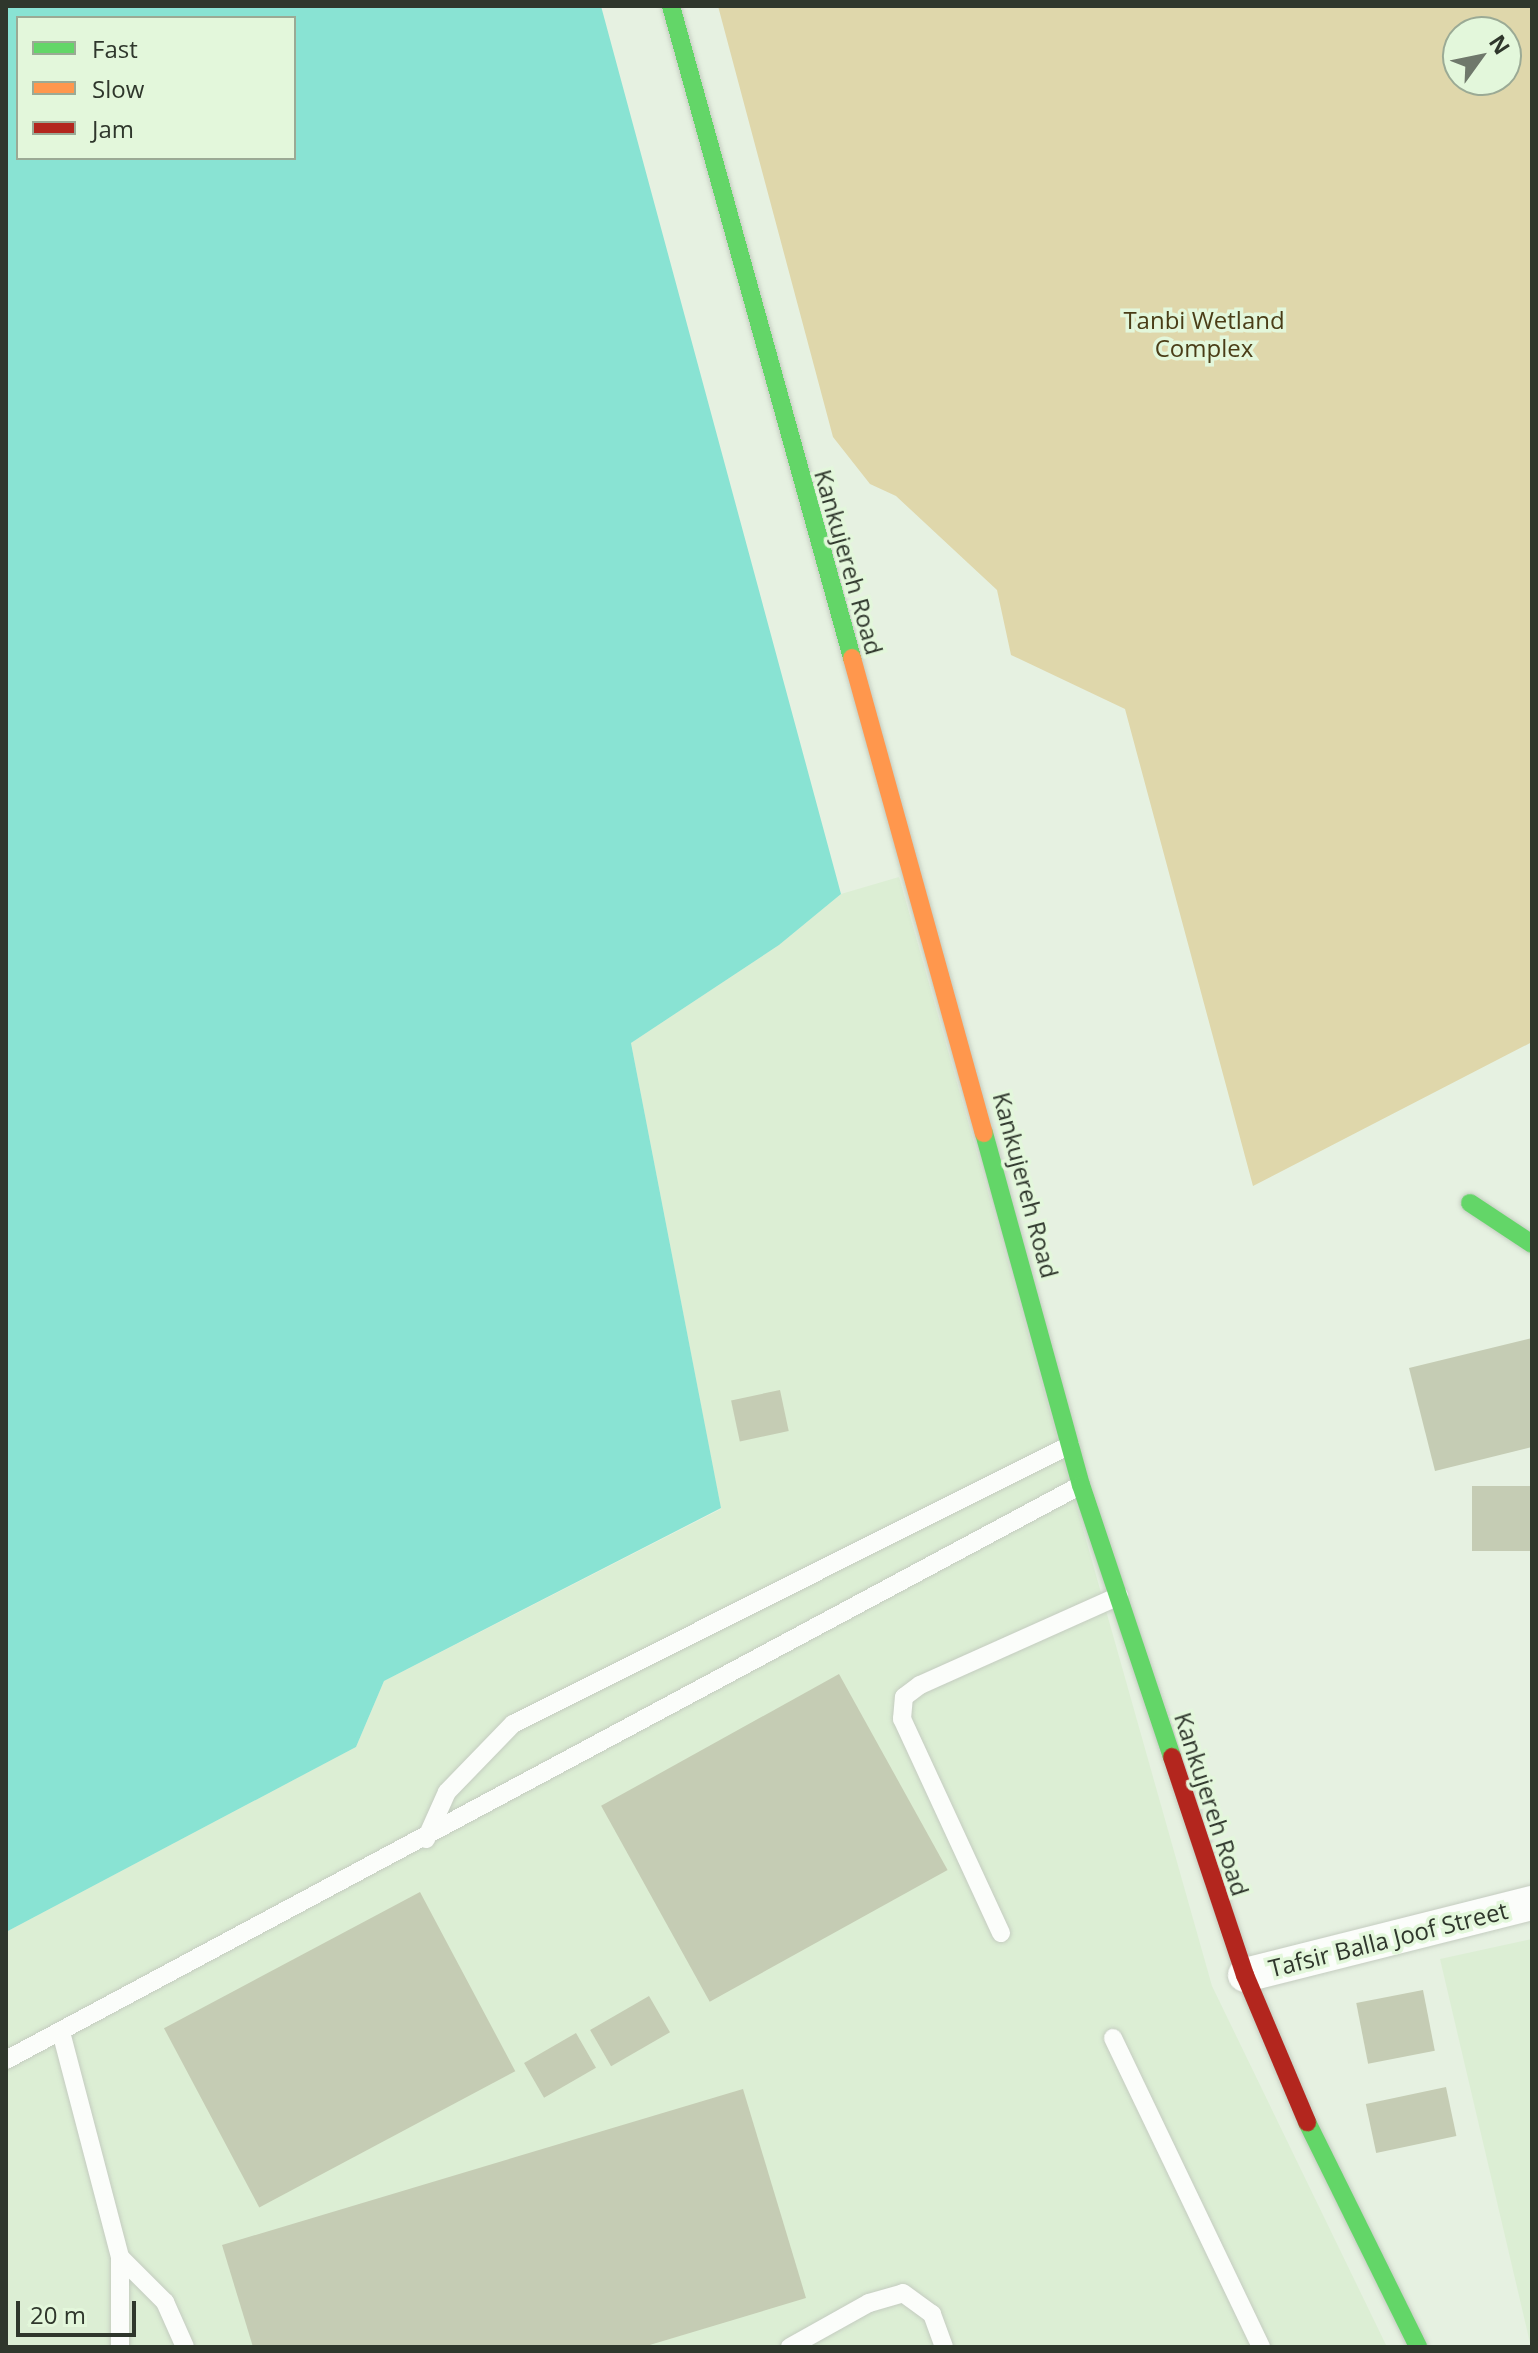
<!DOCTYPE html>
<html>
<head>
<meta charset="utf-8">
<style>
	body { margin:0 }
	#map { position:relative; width:1538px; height:2353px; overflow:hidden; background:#e6f1e1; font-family:"Open Sans",sans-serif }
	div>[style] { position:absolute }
	.built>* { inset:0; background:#dceed4 }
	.green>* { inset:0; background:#dfd7ab }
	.water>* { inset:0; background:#89e3d3 }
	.building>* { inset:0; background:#c5ccb4; transform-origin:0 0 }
	.roads { filter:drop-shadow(0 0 2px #c4ccc0) drop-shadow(0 0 2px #c4ccc0) }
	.lane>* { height:18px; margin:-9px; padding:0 9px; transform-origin:9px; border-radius:9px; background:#fbfdfa }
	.street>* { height:34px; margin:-17px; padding:0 17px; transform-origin:17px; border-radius:17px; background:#fbfdfa }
	.fast>* { height:18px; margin:-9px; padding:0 9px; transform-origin:9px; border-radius:9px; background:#63d668 }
	.slow>* { height:18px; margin:-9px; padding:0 9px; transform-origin:9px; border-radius:9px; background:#ff974d }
	.jam>* { height:18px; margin:-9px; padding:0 9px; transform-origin:9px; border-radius:9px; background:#b3261e }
	span { translate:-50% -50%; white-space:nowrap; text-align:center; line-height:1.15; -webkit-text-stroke:7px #e3f7db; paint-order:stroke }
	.park-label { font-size:24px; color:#4a3d17 }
	.street-label { font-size:24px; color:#2f372c }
	.frame { position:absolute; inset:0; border:8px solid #2f372c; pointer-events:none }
	.legend { position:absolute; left:16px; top:16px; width:280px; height:144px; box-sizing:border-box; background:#e3f7db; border:2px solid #9baa95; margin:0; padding:10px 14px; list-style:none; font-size:24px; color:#2f372c }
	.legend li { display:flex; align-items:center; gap:16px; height:40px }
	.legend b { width:40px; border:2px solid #9baa95 }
	.north { position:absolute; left:1442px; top:16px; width:80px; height:80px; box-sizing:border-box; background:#e3f7db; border:2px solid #9baa95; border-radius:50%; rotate:57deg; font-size:22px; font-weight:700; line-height:32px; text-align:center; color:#2f372c }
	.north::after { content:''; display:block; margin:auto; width:28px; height:36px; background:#6f786b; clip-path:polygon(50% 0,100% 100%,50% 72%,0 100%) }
	.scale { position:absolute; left:16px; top:2301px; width:120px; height:36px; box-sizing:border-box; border:4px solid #2f372c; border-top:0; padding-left:10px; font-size:24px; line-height:28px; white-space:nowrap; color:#2f372c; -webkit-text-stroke:6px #e3f7db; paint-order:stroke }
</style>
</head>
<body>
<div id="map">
	<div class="built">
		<div style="clip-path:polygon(899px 877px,1212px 1986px,1387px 2347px,6px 2347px,6px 1932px,356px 1747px,384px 1681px,721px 1509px,631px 1043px,779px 945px,841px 894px)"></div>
		<div style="clip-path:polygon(1532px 1939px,1532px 2347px,1531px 2347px,1440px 1959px)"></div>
	</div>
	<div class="green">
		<div style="clip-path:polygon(evenodd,718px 6px,1532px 6px,1532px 1042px,1253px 1186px,1125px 709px,1011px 655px,997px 590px,896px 496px,870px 484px,833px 437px,718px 6px,1458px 32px,1506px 32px,1506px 80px,1458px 80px,1458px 32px)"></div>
	</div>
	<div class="water">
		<div style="clip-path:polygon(evenodd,6px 6px,601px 6px,841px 894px,779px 945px,631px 1043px,721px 1508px,384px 1681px,356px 1747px,6px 1932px,6px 6px,18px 18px,294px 18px,294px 158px,18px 158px,18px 18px)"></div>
	</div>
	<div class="building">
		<div style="clip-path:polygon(1532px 1338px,1532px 1447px,1435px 1471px,1409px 1368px)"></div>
		<div style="left:780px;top:1390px;width:42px;height:50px;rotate:78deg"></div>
		<div style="left:1532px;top:1486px;width:65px;height:60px;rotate:90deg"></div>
		<div style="left:839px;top:1674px;width:224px;height:272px;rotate:61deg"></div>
		<div style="left:420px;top:1892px;width:203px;height:290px;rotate:62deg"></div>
		<div style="left:1423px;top:1990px;width:62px;height:68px;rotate:79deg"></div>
		<div style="left:649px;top:1996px;width:42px;height:68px;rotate:60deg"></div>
		<div style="left:576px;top:2033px;width:40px;height:60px;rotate:60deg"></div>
		<div style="left:1446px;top:2087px;width:50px;height:82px;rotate:78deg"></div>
		<div style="clip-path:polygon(743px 2089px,806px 2298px,643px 2347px,253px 2347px,222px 2245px)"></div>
	</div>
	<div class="roads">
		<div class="lane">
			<div style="left:426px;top:1839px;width:51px;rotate:-65.9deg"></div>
			<div style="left:447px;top:1792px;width:95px;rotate:-45.9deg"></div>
			<div style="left:513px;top:1724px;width:623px;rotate:-26.61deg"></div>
			<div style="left:1001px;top:1933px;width:236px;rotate:-114.8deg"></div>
			<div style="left:902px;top:1719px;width:22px;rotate:-85deg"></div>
			<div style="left:904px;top:1697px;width:20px;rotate:-37deg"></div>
			<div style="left:920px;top:1685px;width:218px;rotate:-24.1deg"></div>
			<div style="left:61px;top:2032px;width:233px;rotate:75.3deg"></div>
			<div style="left:120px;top:2257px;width:90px;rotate:90deg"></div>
			<div style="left:1113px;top:2038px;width:343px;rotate:64.4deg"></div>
			<div style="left:6px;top:2060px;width:1219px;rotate:-28.14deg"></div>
			<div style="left:120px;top:2257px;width:64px;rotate:45deg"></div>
			<div style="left:165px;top:2302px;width:49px;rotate:66deg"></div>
			<div style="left:790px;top:2347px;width:90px;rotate:-29.1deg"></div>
			<div style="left:869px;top:2303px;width:35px;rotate:-16deg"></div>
			<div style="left:903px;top:2293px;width:36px;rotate:36deg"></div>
			<div style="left:932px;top:2314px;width:35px;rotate:70deg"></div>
		</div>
		<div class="street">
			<div style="left:1245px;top:1975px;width:296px;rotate:-14.1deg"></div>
		</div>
		<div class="fast">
			<div style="left:671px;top:6px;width:677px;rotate:74.48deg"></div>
			<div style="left:984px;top:1133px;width:365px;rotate:74.6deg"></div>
			<div style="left:1081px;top:1485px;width:287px;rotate:71.5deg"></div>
			<div style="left:1470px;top:1203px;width:74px;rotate:33.5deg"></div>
			<div style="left:1307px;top:2122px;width:251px;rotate:63.7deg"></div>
		</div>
		<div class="slow">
			<div style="left:852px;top:658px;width:493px;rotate:74.5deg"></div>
		</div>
		<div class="jam">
			<div style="left:1172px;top:1757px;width:230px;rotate:71.5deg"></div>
			<div style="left:1245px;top:1975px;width:160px;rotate:67.1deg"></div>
		</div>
	</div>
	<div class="park-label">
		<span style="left:1204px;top:334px">Tanbi Wetland<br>Complex</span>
	</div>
	<div class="street-label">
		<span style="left:849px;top:562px;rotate:74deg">Kankujereh Road</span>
		<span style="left:1026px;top:1185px;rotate:75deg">Kankujereh Road</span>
		<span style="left:1212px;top:1804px;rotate:72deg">Kankujereh Road</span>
		<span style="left:1388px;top:1939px;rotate:-14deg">Tafsir Balla Joof Street</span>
	</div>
	<div class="frame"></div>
	<ul class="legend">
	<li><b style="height:10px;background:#63d668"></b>Fast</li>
	<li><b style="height:10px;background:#ff974d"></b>Slow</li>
	<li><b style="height:10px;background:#b3261e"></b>Jam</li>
	</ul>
	<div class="north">N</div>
	<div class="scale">20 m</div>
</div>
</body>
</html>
